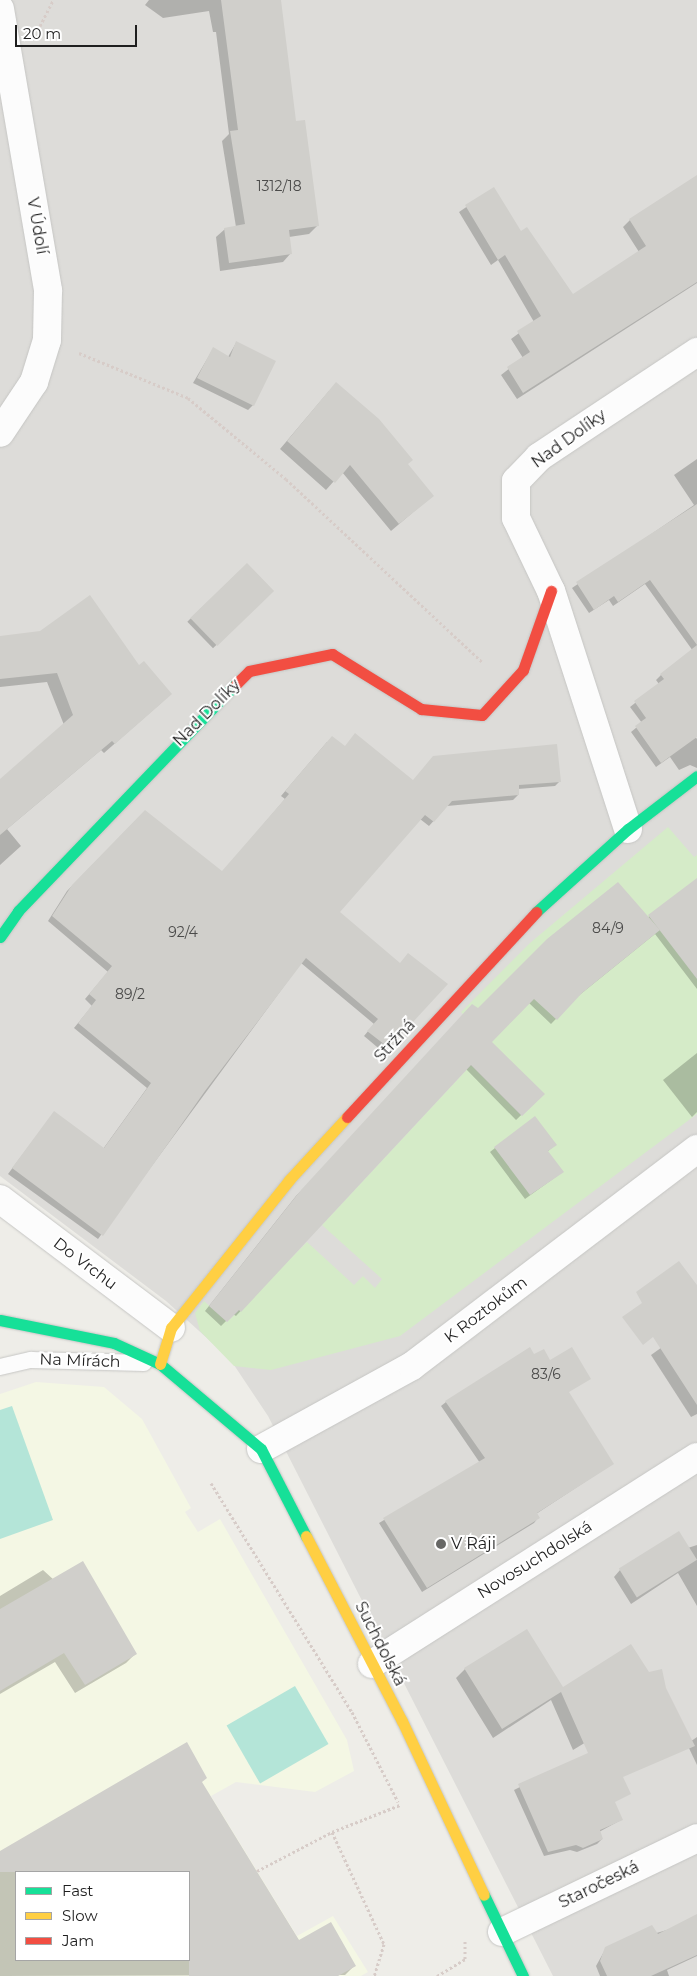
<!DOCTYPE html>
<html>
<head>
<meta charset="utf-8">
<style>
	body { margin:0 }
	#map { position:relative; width:697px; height:1976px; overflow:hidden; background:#eeede8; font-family:Montserrat,sans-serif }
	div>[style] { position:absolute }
	.residential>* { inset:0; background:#dddcd9 }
	.education>* { inset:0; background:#f4f7e4 }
	.grass>* { inset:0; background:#d5ebc8 }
	.pitch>* { inset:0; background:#b4e5d8; transform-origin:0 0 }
	.shadow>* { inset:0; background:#0003; transform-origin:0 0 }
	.building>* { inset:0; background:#d0cfcb; transform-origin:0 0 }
	.path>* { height:3px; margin-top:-1.5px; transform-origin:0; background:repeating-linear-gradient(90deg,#d7ccc8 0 2.5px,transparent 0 5px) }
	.roads { filter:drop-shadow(0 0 1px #c6c6c4) drop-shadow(0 0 1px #c6c6c4) }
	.lane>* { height:16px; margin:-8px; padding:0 8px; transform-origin:8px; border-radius:8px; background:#fcfcfc }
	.street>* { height:28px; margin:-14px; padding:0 14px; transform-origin:14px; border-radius:14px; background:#fcfcfc }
	.fast>* { height:11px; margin:-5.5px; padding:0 5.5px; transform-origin:5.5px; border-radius:5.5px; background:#16e098 }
	.slow>* { height:11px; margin:-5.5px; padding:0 5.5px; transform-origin:5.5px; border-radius:5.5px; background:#ffcf43 }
	.jam>* { height:11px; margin:-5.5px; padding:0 5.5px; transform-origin:5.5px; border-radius:5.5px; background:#f24e42 }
	.dots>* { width:14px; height:14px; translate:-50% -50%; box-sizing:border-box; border:2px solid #fff; border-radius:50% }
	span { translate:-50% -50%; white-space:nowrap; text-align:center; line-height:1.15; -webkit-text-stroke:4px #fff; paint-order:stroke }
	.number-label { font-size:14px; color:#4b4b4a }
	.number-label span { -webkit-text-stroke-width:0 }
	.street-label { font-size:16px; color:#1f1f1f }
	.poi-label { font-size:16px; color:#1f1f1f }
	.left { translate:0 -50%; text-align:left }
	.legend { position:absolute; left:15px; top:1871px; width:175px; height:90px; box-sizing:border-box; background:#fff; border:1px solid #a5a5a5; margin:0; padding:6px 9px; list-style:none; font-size:15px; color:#1f1f1f }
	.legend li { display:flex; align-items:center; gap:10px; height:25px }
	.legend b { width:25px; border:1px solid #a5a5a5 }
	.scale { position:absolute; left:15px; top:25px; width:122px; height:22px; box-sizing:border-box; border:2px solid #1f1f1f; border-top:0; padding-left:6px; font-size:15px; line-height:18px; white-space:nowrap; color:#1f1f1f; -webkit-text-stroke:4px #fff; paint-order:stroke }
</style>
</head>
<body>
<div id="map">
	<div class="residential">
		<div style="clip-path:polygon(0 0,697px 0,697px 1976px,553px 1976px,268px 1416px,230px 1359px,166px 1301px,0 1176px)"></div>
	</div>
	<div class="education">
		<div style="clip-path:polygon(evenodd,36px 1382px,104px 1387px,142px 1419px,191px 1508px,185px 1512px,198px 1532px,220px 1519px,347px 1740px,354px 1771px,315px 1792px,236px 1782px,211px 1796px,297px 1936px,333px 1916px,368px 1972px,361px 1976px,0 1976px,0 1394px,36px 1382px,16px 1872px,189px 1872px,189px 1960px,16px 1960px,16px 1872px)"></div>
	</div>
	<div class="grass">
		<div style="clip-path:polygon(668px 827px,694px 857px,697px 855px,697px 1114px,400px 1336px,271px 1370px,234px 1366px,200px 1331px,195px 1313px,204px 1301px,227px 1322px,307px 1242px,354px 1285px,363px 1276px,375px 1288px,382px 1279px,322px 1225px,471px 1065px,522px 1116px,541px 1097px,461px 1012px,530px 943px)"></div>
	</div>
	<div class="pitch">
		<div style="clip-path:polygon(12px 1406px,53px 1520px,0 1539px,0 1410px)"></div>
		<div style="left:295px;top:1686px;width:67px;height:79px;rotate:60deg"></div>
	</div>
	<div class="shadow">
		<div style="clip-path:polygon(149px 0,280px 0,295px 123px,304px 121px,318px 225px,309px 234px,289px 237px,291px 253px,283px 262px,220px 271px,216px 237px,225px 229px,236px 227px,222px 141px,229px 134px,216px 32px,213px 32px,209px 11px,163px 18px,145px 5px)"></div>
		<div style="clip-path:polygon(697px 177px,697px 283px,517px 399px,501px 375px,523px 358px,511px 339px,534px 322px,498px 260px,491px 265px,459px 212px,493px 189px,520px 233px,573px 296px,639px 252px,623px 227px,630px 220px)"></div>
		<div style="clip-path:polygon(236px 343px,253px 405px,248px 410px,193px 383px,213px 349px,228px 357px)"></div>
		<div style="clip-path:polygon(329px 391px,407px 464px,432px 496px,391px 531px,342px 472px,326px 490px,280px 449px)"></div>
		<div style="clip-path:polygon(697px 459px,697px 711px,689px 728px,697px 739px,697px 768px,690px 765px,679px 770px,670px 757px,656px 767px,631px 732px,642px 723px,630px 707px,659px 684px,656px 680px,661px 675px,693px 651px,645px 584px,613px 606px,609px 600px,589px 613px,572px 588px,694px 505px,674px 475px)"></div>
		<div style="left:247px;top:564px;width:37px;height:83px;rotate:46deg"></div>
		<div style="clip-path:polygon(0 637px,161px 703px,104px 753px,101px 750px,7px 829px,21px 846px,0 865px,0 781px,64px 725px,47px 682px,0 687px)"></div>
		<div style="clip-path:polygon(327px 742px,344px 747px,413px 781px,560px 781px,555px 786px,518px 789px,518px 795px,513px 800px,447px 806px,429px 826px,420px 819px,338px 913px,400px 964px,446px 984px,383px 1052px,364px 1036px,374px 1024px,301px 963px,98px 1239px,8px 1174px,50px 1118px,103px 1149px,147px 1088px,74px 1028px,92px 1006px,85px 999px,108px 972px,48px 921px,67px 891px,145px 811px,222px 873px,285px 799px,281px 796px)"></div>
		<div style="clip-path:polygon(697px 880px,697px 989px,655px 934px,577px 997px,551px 1024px,529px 1003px,490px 1042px,543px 1094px,516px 1120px,466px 1069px,236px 1316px,233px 1314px,221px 1326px,205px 1311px,296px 1196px,478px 1010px,647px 918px)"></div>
		<div style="clip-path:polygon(697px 1053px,697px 1112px,692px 1117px,663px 1080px)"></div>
		<div style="clip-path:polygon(555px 1145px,547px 1152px,557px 1176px,525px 1199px,490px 1152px,495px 1148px)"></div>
		<div style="clip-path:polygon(697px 1322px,697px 1414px,691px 1417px,651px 1355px)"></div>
		<div style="clip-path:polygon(446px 1402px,612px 1464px,536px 1514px,538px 1518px,534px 1523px,422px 1592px,379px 1523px,480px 1463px,441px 1406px)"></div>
		<div style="clip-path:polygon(697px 1545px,697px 1606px,678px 1573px,631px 1604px,614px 1577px,620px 1570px)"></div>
		<div style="clip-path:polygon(43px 1570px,135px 1654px,126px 1663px,75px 1693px,55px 1662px,0 1694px,0 1596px)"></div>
		<div style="clip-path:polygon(465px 1669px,563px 1689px,652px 1702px,573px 1750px,551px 1700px,493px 1738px,456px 1678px)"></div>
		<div style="clip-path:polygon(697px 1737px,697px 1765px,687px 1744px)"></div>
		<div style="clip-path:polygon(558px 1768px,621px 1820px,599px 1832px,602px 1839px,597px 1844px,577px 1852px,570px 1850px,544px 1856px,514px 1790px)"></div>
		<div style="clip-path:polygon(evenodd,201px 1783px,299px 1941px,354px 1966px,345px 1975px,0 1976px,0 1853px,201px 1783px,16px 1872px,189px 1872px,189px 1960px,16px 1960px,16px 1872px)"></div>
		<div style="clip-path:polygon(697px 1921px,697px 1956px,667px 1970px,669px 1976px,600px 1976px,596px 1966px,606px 1948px)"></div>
	</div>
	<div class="building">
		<div style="clip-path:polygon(221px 0,281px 0,296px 121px,305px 120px,319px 226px,289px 230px,292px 254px,229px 263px,224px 228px,245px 224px,230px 131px,238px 130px)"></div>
		<div style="clip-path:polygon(697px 175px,697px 282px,523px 393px,507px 367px,530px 352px,517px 331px,541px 316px,505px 255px,498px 260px,465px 205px,494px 187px,521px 231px,527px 227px,573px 294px,646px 246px,629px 219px)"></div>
		<div style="clip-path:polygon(236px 341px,276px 361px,254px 406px,197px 378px,213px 347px,230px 357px)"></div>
		<div style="clip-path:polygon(336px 382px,379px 419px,413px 460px,408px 464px,434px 496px,399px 524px,350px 465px,335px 483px,287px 441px)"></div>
		<div style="clip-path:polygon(697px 504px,697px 737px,661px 763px,635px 726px,646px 718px,634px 701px,664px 679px,660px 674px,697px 645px,650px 580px,618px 602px,614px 596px,594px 610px,576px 582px)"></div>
		<div style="left:247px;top:563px;width:39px;height:79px;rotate:46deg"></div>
		<div style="clip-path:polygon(90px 595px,139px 665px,144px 661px,172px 694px,115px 744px,112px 741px,0 835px,0 779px,73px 715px,57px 673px,0 679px,0 636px,40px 631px)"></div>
		<div style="clip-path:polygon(355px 733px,413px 780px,433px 756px,557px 744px,561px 782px,519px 785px,519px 795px,452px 801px,434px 822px,425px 815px,340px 912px,400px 963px,408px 953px,448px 984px,389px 1048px,367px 1031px,378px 1019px,306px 958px,205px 1091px,103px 1236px,12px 1168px,54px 1111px,104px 1148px,151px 1083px,78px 1023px,96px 1000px,89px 994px,112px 966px,52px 916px,72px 885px,145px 810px,222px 871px,289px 794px,285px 791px,332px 736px,345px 746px)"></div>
		<div style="clip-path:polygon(697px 878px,697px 979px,648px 915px)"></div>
		<div style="clip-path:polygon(618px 882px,660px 930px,582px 993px,557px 1020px,534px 999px,492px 1042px,545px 1094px,522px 1116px,471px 1065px,241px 1312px,239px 1310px,227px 1322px,209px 1306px,301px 1190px,472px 1004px,478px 1008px,547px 939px)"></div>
		<div style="clip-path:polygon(535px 1116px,557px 1145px,548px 1151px,564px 1172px,530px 1195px,494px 1147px)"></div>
		<div style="clip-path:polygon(679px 1261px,697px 1285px,697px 1405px,653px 1337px,643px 1345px,622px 1317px,642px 1303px,636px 1292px)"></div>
		<div style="clip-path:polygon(530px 1347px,534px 1354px,544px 1349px,550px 1360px,572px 1347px,591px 1379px,569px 1392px,614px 1464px,537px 1513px,540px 1518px,427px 1588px,383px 1518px,485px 1458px,445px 1401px)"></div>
		<div style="left:679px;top:1531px;width:34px;height:71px;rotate:58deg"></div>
		<div style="clip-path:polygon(83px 1561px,137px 1654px,85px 1685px,64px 1653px,0 1691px,0 1609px)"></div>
		<div style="clip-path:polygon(527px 1629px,563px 1687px,631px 1644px,649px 1672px,662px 1669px,666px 1688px,695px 1746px,623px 1777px,631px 1794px,615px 1802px,623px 1820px,600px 1830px,603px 1839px,583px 1848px,576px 1845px,548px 1852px,518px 1784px,588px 1753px,561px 1692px,502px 1729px,464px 1668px)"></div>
		<div style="clip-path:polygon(187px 1742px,207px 1778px,202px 1782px,299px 1940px,331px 1922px,356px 1966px,338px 1976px,189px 1976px,189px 1872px,0 1872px,0 1851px)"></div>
		<div style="clip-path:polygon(697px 1914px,697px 1955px,651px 1976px,607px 1976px,600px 1961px,605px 1947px,652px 1925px,658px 1934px)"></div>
	</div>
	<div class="path">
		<div style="left:40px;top:26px;width:29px;rotate:-63deg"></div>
		<div style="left:79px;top:353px;width:118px;rotate:22.4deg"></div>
		<div style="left:188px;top:398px;width:127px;rotate:39.6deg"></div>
		<div style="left:286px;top:479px;width:268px;rotate:43deg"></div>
		<div style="left:211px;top:1483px;width:269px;rotate:58.4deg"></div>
		<div style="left:352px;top:1712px;width:101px;rotate:62.9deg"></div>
		<div style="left:332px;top:1832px;width:123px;rotate:65.1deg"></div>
		<div style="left:384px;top:1944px;width:34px;rotate:107deg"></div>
		<div style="left:257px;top:1871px;width:85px;rotate:-27.5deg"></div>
		<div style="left:332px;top:1832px;width:73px;rotate:-21.7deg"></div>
		<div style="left:437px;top:1976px;width:33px;rotate:-31deg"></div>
		<div style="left:465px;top:1959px;width:19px;rotate:-90deg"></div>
	</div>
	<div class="roads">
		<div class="lane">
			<div style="left:0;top:1367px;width:32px;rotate:-13deg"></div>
			<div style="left:31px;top:1360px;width:113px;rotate:1.5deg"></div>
		</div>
		<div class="street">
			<div style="left:0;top:9px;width:286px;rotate:80.3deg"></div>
			<div style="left:48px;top:291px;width:49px;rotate:91.2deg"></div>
			<div style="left:47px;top:340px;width:44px;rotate:107.2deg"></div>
			<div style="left:34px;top:382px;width:61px;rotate:123.7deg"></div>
			<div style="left:628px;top:829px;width:250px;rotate:-107.9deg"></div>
			<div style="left:551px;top:591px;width:81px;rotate:-115.6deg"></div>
			<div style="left:516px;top:518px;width:37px;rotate:-90deg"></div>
			<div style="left:516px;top:481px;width:33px;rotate:-46deg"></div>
			<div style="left:539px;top:457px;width:190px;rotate:-33.6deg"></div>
			<div style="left:0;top:1199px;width:214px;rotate:37deg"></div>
			<div style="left:261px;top:1449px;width:172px;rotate:-28.8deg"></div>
			<div style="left:412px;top:1366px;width:358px;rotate:-37.3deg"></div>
			<div style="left:372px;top:1664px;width:385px;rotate:-32.5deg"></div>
			<div style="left:502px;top:1932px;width:216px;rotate:-25.7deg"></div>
		</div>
		<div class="fast">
			<div style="left:536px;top:912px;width:124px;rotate:-42.1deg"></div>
			<div style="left:628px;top:829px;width:87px;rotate:-37.5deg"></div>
			<div style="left:0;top:937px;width:32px;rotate:-55deg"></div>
			<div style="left:18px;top:911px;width:315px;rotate:-46.2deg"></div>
			<div style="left:0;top:1320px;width:116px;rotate:11.4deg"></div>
			<div style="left:114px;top:1343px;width:51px;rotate:24.5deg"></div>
			<div style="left:160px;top:1364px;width:132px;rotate:40.1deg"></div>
			<div style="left:261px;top:1449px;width:98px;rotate:62.7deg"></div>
			<div style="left:484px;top:1895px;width:90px;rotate:64.3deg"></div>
		</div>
		<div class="slow">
			<div style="left:160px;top:1364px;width:38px;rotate:-73deg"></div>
			<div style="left:171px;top:1328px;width:189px;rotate:-51.4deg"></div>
			<div style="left:289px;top:1180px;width:86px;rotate:-47.4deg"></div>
			<div style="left:306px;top:1536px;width:208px;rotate:62.6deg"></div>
			<div style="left:402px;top:1721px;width:192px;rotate:64.8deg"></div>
		</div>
		<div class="jam">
			<div style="left:236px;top:684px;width:18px;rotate:-45deg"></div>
			<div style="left:249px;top:671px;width:85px;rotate:-11.6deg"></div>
			<div style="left:332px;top:654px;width:105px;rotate:31.7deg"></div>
			<div style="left:421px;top:709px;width:61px;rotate:5.6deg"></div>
			<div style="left:482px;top:715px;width:61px;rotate:-47.7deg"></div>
			<div style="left:523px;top:670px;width:84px;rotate:-70.5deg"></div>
			<div style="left:347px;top:1117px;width:279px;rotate:-47.3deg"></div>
		</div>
	</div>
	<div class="dots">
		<div style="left:441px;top:1544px;background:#676765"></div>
	</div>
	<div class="number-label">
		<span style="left:279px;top:186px">1312/18</span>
		<span style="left:608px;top:928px">84/9</span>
		<span style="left:183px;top:932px">92/4</span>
		<span style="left:130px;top:994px">89/2</span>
		<span style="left:546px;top:1374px">83/6</span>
	</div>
	<div class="street-label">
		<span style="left:37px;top:226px;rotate:80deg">V Údolí</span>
		<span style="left:569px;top:439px;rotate:-36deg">Nad Dolíky</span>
		<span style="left:207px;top:713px;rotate:-45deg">Nad Dolíky</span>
		<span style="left:395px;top:1041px;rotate:-47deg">Stržná</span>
		<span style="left:85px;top:1264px;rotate:37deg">Do Vrchu</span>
		<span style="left:486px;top:1310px;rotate:-37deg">K Roztokům</span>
		<span style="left:80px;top:1361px;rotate:2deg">Na Mírách</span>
		<span style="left:535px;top:1560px;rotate:-32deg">Novosuchdolská</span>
		<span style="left:380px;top:1644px;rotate:63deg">Suchdolská</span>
		<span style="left:599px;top:1885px;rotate:-26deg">Staročeská</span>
	</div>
	<div class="poi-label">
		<span class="left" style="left:451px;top:1544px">V Ráji</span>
	</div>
	<ul class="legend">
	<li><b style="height:6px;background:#16e098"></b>Fast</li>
	<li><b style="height:6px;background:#ffcf43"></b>Slow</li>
	<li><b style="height:6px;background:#f24e42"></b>Jam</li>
	</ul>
	<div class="scale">20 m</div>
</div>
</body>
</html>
